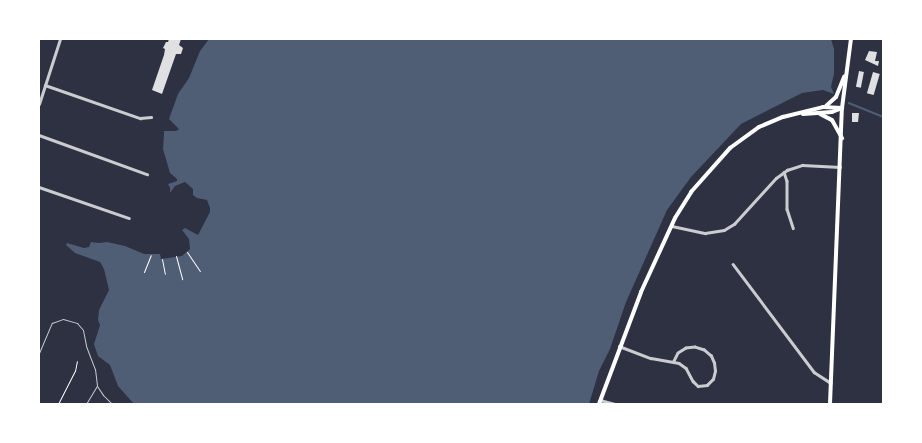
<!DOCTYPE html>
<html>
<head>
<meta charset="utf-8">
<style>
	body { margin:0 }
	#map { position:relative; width:922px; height:443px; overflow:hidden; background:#2d3142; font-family:"Alegreya Sans",sans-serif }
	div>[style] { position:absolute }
	.water>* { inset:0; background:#4f5d75 }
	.stream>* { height:1.5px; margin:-0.75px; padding:0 0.75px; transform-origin:0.75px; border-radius:0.75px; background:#4f5d75 }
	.building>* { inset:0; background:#e0e0e3; transform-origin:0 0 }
	.path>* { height:1px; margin:-0.5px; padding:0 0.5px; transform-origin:0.5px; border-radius:0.5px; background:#fff }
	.service>* { height:1px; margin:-0.5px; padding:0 0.5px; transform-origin:0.5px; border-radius:0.5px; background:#caccd0 }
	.minor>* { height:2.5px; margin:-1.25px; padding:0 1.25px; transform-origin:1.25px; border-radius:1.25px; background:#caccd0 }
	.tertiary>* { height:3px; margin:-1.5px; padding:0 1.5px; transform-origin:1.5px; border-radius:1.5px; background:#caccd0 }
	.secondary>* { height:3.5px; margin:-1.75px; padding:0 1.75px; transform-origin:1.75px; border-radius:1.75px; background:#fff }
	.primary>* { height:4px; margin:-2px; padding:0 2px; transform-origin:2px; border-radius:2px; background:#fff }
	span { translate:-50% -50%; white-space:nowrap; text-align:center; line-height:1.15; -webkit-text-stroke:3.5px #fff; paint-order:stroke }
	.frame { position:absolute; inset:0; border:40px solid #fff; pointer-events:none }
</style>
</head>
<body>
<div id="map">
	<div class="water">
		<div style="clip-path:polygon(209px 39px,831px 39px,834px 49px,834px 74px,831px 87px,834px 94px,823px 90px,802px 93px,741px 124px,691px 177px,667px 210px,626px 302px,610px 349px,599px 371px,589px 404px,134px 404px,118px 386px,110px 365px,98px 356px,94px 344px,100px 325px,98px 320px,99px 310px,109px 290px,104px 269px,100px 262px,75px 253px,66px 245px,67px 243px,84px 248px,89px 247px,91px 242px,99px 243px,107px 242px,125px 246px,144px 254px,160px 254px,161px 259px,182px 256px,190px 249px,189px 239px,182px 230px,185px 228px,198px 235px,210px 212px,210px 208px,207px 200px,197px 198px,193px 195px,193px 189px,185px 182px,175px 186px,170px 193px,170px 188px,168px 184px,177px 181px,177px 179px,170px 173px,163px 149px,164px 134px,164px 131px,176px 131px,179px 129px,169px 119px,178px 94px,189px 78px,200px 51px)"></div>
	</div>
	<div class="stream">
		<div style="left:849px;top:103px;width:37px;rotate:22deg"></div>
	</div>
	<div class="building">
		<div style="clip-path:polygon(169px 39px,181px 39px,179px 45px,183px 48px,181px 54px,176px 54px,162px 94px,152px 90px,164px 55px,165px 49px,163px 48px,166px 42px,168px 42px)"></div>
		<div style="clip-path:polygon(869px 51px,877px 52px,875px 61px,879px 61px,878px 66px,865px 60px)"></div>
		<div style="left:859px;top:71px;width:5px;height:16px;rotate:11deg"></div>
		<div style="left:873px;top:72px;width:7px;height:22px;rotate:16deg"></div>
		<div style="clip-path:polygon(852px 113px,859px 113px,858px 122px,852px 122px)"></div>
	</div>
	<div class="path">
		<div style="left:187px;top:252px;width:23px;rotate:56deg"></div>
		<div style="left:176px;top:256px;width:24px;rotate:75deg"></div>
		<div style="left:162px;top:259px;width:15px;rotate:79deg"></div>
		<div style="left:144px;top:272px;width:18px;rotate:-68deg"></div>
		<div style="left:58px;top:404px;width:37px;rotate:-63deg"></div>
		<div style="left:75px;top:371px;width:10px;rotate:-79deg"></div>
	</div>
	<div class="service">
		<div style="left:39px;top:353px;width:33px;rotate:-67deg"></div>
		<div style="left:52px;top:323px;width:12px;rotate:-20deg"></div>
		<div style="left:63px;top:319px;width:15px;rotate:16deg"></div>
		<div style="left:77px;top:323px;width:9px;rotate:49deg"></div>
		<div style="left:83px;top:330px;width:16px;rotate:79deg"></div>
		<div style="left:86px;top:346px;width:25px;rotate:69deg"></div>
		<div style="left:95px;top:369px;width:17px;rotate:83deg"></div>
		<div style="left:97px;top:386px;width:11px;rotate:56deg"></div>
		<div style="left:103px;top:395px;width:13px;rotate:45deg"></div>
		<div style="left:86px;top:404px;width:21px;rotate:-59deg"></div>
	</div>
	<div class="minor">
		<div style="left:45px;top:85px;width:101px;rotate:19.2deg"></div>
		<div style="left:140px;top:118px;width:11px;rotate:-5deg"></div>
		<div style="left:39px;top:135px;width:115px;rotate:19.9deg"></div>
		<div style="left:784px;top:172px;width:9px;rotate:72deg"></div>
		<div style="left:787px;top:181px;width:28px;rotate:90deg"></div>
		<div style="left:787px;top:209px;width:20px;rotate:72deg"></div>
		<div style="left:39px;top:187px;width:95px;rotate:19deg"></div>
		<div style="left:672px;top:226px;width:34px;rotate:12deg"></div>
		<div style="left:705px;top:233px;width:19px;rotate:-9deg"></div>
		<div style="left:724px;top:230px;width:12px;rotate:-31deg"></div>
		<div style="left:734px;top:224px;width:62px;rotate:-47.6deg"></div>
		<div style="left:776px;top:178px;width:14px;rotate:-36deg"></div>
		<div style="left:787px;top:170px;width:16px;rotate:-18deg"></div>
		<div style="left:802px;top:165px;width:38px;rotate:3deg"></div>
		<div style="left:733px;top:264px;width:135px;rotate:53.1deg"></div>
		<div style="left:814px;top:372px;width:20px;rotate:33deg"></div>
		<div style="left:619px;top:346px;width:34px;rotate:21deg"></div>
		<div style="left:651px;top:358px;width:28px;rotate:10deg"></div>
		<div style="left:679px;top:363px;width:9px;rotate:36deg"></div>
		<div style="left:686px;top:368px;width:15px;rotate:62deg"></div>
		<div style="left:693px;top:381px;width:7px;rotate:45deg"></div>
		<div style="left:698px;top:386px;width:9px;rotate:-6deg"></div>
		<div style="left:707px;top:385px;width:8px;rotate:-45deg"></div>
		<div style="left:713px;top:379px;width:8px;rotate:-76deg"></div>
		<div style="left:715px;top:371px;width:8px;rotate:-97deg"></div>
		<div style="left:714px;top:363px;width:8px;rotate:-113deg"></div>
		<div style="left:711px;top:356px;width:9px;rotate:-139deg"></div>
		<div style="left:704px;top:350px;width:9px;rotate:-162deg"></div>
		<div style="left:695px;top:347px;width:9px;rotate:174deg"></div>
		<div style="left:686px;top:348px;width:9px;rotate:148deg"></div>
		<div style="left:678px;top:353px;width:9px;rotate:117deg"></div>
		<div style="left:600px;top:400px;width:16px;rotate:15deg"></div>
	</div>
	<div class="tertiary">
		<div style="left:39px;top:104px;width:68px;rotate:-72.1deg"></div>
	</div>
	<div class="secondary">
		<div style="left:830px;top:404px;width:296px;rotate:-87.7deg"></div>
	</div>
	<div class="primary">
		<div style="left:826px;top:106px;width:13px;rotate:-42deg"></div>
		<div style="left:836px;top:97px;width:22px;rotate:-68deg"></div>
		<div style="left:842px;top:108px;width:70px;rotate:-82.6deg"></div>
		<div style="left:803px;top:114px;width:29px;rotate:-4deg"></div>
		<div style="left:832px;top:112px;width:11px;rotate:-22deg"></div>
		<div style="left:820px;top:114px;width:13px;rotate:27deg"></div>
		<div style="left:832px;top:120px;width:21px;rotate:61deg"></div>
		<div style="left:599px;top:404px;width:120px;rotate:-69.4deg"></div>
		<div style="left:641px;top:292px;width:81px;rotate:-65.3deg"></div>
		<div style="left:675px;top:218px;width:31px;rotate:-58deg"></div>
		<div style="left:691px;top:192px;width:59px;rotate:-48.4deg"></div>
		<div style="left:730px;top:148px;width:36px;rotate:-36deg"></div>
		<div style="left:759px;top:127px;width:26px;rotate:-23deg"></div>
		<div style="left:783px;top:117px;width:41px;rotate:-14deg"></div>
		<div style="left:823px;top:107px;width:19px;rotate:3deg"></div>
	</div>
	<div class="frame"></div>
</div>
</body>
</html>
